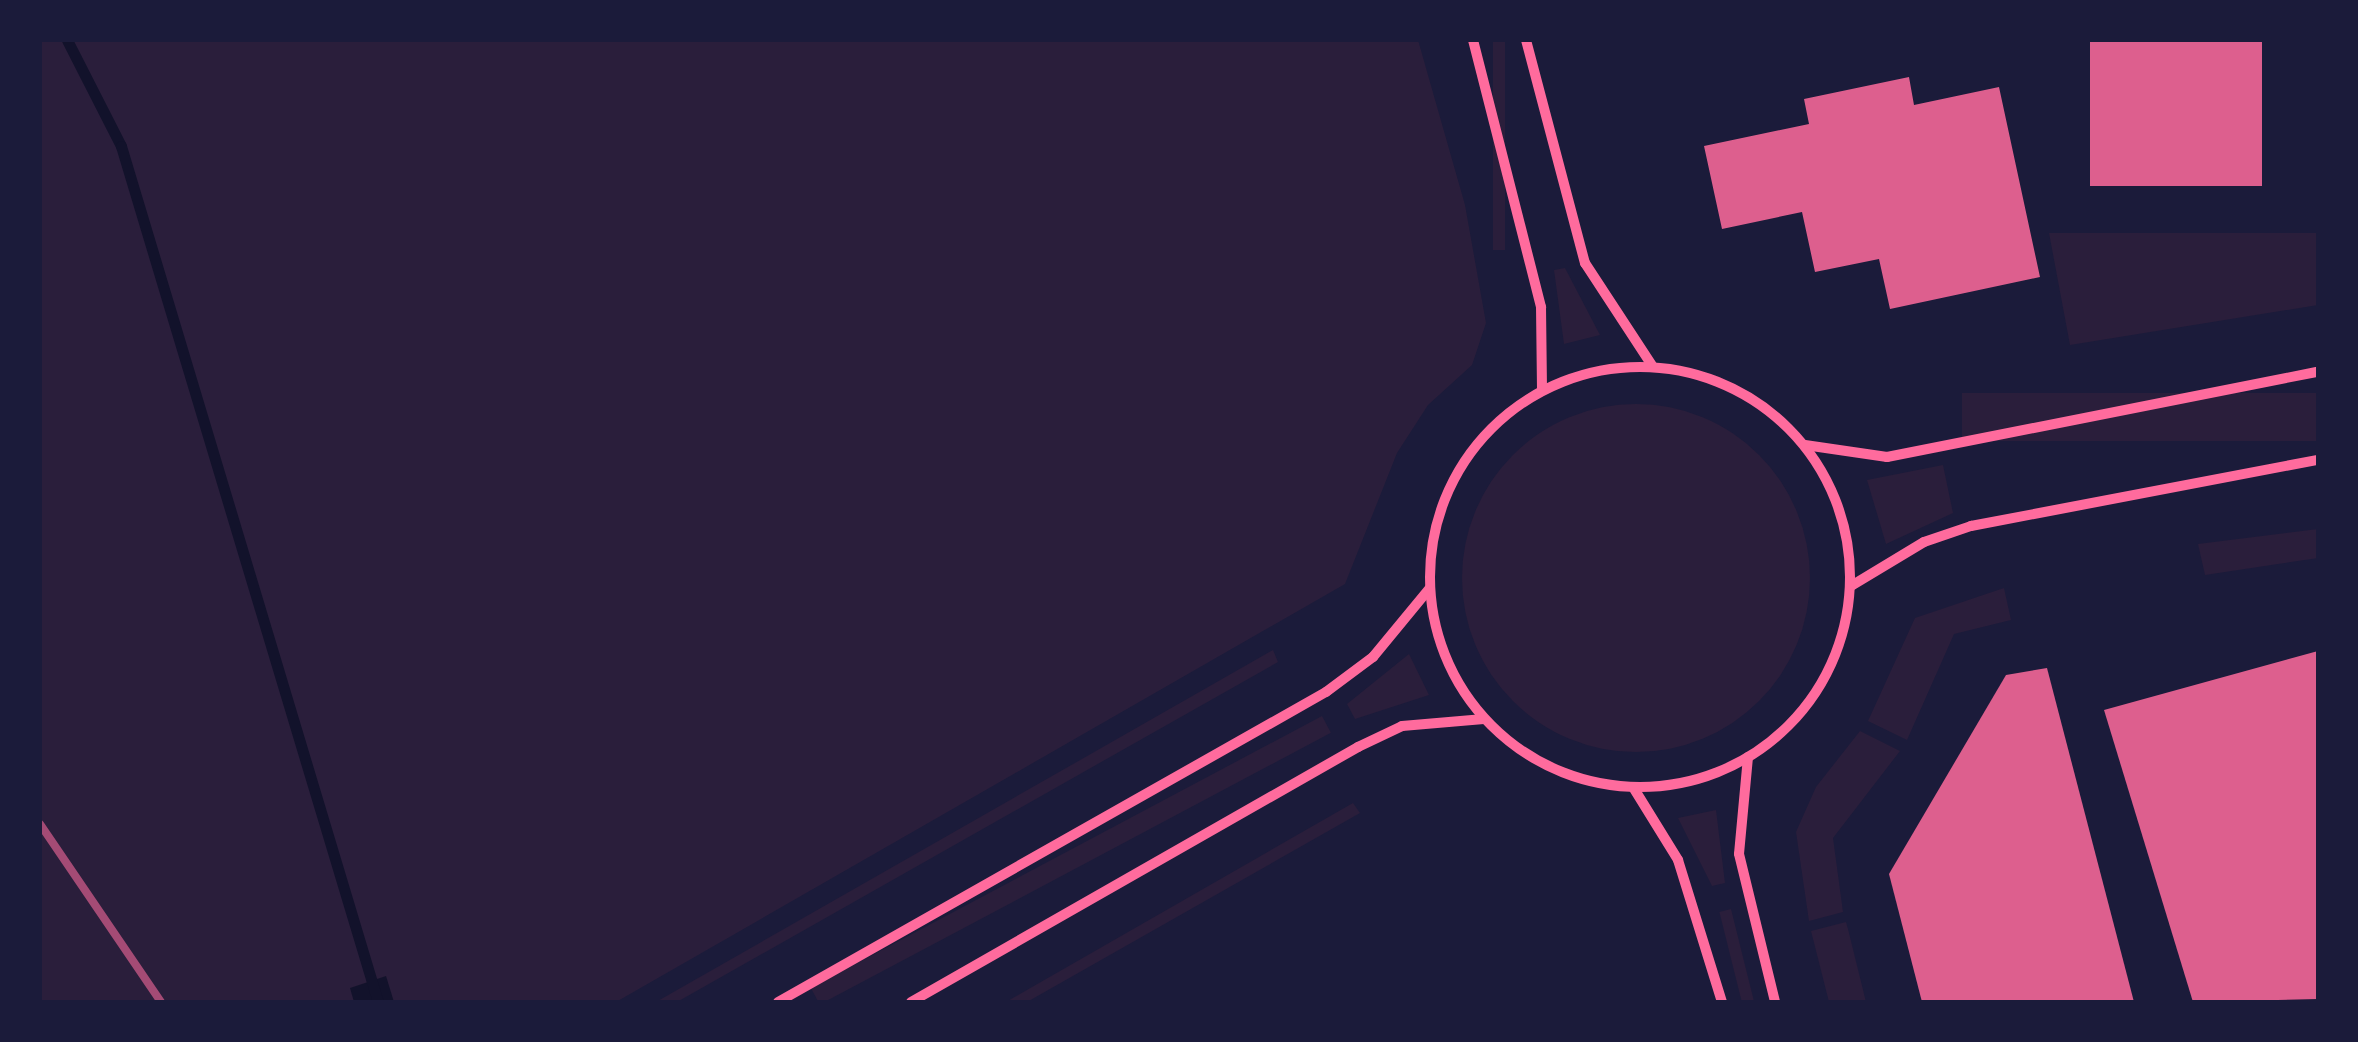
<!DOCTYPE html>
<html>
<head>
<meta charset="utf-8">
<style>
	body { margin:0 }
	#map { position:relative; width:2358px; height:1042px; overflow:hidden; background:#1b1b3a; font-family:"Space Grotesk",sans-serif }
	div>[style] { position:absolute }
	.green>* { inset:0; background:#2a1e3b; transform-origin:0 0 }
	.round { border-radius:50% }
	.water>* { inset:0; background:#12122b }
	.stream>* { height:11px; margin:-5.5px; padding:0 5.5px; transform-origin:5.5px; border-radius:5.5px; background:#12122b }
	.building>* { inset:0; background:#dd5f8e; transform-origin:0 0 }
	.minor>* { height:10px; margin:-5px; padding:0 5px; transform-origin:5px; border-radius:5px; background:#ff6b9d }
	.minor>.ring { margin:-5px; padding:0; box-sizing:content-box; background:none; border:10px solid #ff6b9d; border-radius:50% }
	.rail>* { height:8px; margin:-4px; padding:0 4px; transform-origin:4px; border-radius:4px; background:#a44b75 }
	span { translate:-50% -50%; white-space:nowrap; text-align:center; line-height:1.15; -webkit-text-stroke:8px #1b1b3a; paint-order:stroke }
	.frame { position:absolute; inset:0; border:42px solid #1b1b3a; pointer-events:none }
</style>
</head>
<body>
<div id="map">
	<div class="green">
		<div style="clip-path:polygon(40px 40px,1418px 40px,1465px 205px,1486px 323px,1472px 365px,1428px 405px,1397px 453px,1345px 584px,616px 1002px,40px 1002px)"></div>
		<div style="left:1493px;top:40px;width:12px;height:210px"></div>
		<div style="clip-path:polygon(2049px 233px,2318px 233px,2318px 305px,2070px 345px)"></div>
		<div style="clip-path:polygon(1565px 268px,1600px 335px,1564px 344px,1554px 270px)"></div>
		<div style="left:2318px;top:393px;width:48px;height:356px;rotate:90deg"></div>
		<div class="round" style="left:1462px;top:404px;width:348px;height:348px"></div>
		<div style="clip-path:polygon(1943px 465px,1953px 513px,1886px 544px,1867px 480px)"></div>
		<div style="clip-path:polygon(2318px 529px,2318px 558px,2205px 575px,2198px 544px)"></div>
		<div style="clip-path:polygon(2004px 588px,2011px 620px,1954px 634px,1907px 740px,1868px 721px,1915px 618px)"></div>
		<div style="clip-path:polygon(1273px 650px,1278px 662px,677px 1002px,656px 1002px)"></div>
		<div style="clip-path:polygon(1409px 654px,1429px 695px,1355px 719px,1347px 704px)"></div>
		<div style="left:1322px;top:716px;width:19px;height:579px;rotate:62deg"></div>
		<div style="clip-path:polygon(1860px 731px,1900px 751px,1833px 838px,1843px 912px,1809px 921px,1796px 832px,1816px 787px)"></div>
		<div style="clip-path:polygon(1353px 803px,1360px 813px,1027px 1002px,1006px 1002px)"></div>
		<div style="clip-path:polygon(1716px 810px,1725px 883px,1712px 886px,1678px 818px)"></div>
		<div style="left:1731px;top:909px;width:96px;height:12px;rotate:76deg"></div>
		<div style="clip-path:polygon(1846px 922px,1848px 929px,1866px 1002px,1829px 1002px,1811px 931px)"></div>
	</div>
	<div class="water">
		<div style="clip-path:polygon(386px 976px,394px 1002px,354px 1002px,350px 988px)"></div>
	</div>
	<div class="stream">
		<div style="left:67px;top:40px;width:119px;rotate:63deg"></div>
		<div style="left:121px;top:146px;width:894px;rotate:73.29deg"></div>
	</div>
	<div class="building">
		<div style="left:2090px;top:40px;width:172px;height:146px"></div>
		<div style="clip-path:polygon(1909px 77px,1914px 105px,1999px 87px,2040px 277px,1890px 309px,1879px 259px,1815px 272px,1802px 212px,1722px 229px,1704px 146px,1809px 124px,1804px 99px)"></div>
		<div style="clip-path:polygon(2318px 651px,2318px 999px,2193px 1002px,2104px 710px)"></div>
		<div style="clip-path:polygon(2047px 668px,2134px 1002px,1922px 1002px,1889px 874px,2006px 675px)"></div>
	</div>
	<div class="minor">
		<div style="left:1473px;top:40px;width:276px;rotate:75.7deg"></div>
		<div style="left:1541px;top:307px;width:83px;rotate:89.3deg"></div>
		<div style="left:1526px;top:40px;width:231px;rotate:75.2deg"></div>
		<div style="left:1585px;top:263px;width:124px;rotate:56.8deg"></div>
		<div class="ring" style="left:1430px;top:367px;width:410px;height:410px"></div>
		<div style="left:1805px;top:445px;width:83px;rotate:8.3deg"></div>
		<div style="left:1887px;top:457px;width:439px;rotate:-11.2deg"></div>
		<div style="left:1851px;top:586px;width:85px;rotate:-31.1deg"></div>
		<div style="left:1924px;top:542px;width:50px;rotate:-18.8deg"></div>
		<div style="left:1971px;top:526px;width:353px;rotate:-10.8deg"></div>
		<div style="left:1748px;top:757px;width:97px;rotate:95.3deg"></div>
		<div style="left:1739px;top:854px;width:152px;rotate:76.3deg"></div>
		<div style="left:1633px;top:787px;width:86px;rotate:58.3deg"></div>
		<div style="left:1678px;top:860px;width:149px;rotate:72.8deg"></div>
		<div style="left:778px;top:1002px;width:630px;rotate:-29.5deg"></div>
		<div style="left:1326px;top:692px;width:59px;rotate:-36.7deg"></div>
		<div style="left:1373px;top:657px;width:88px;rotate:-50.5deg"></div>
		<div style="left:911px;top:1002px;width:515px;rotate:-29.7deg"></div>
		<div style="left:1358px;top:747px;width:49px;rotate:-25.5deg"></div>
		<div style="left:1402px;top:726px;width:82px;rotate:-4.9deg"></div>
	</div>
	<div class="rail">
		<div style="left:40px;top:824px;width:215px;rotate:55.8deg"></div>
	</div>
	<div class="frame"></div>
</div>
</body>
</html>
